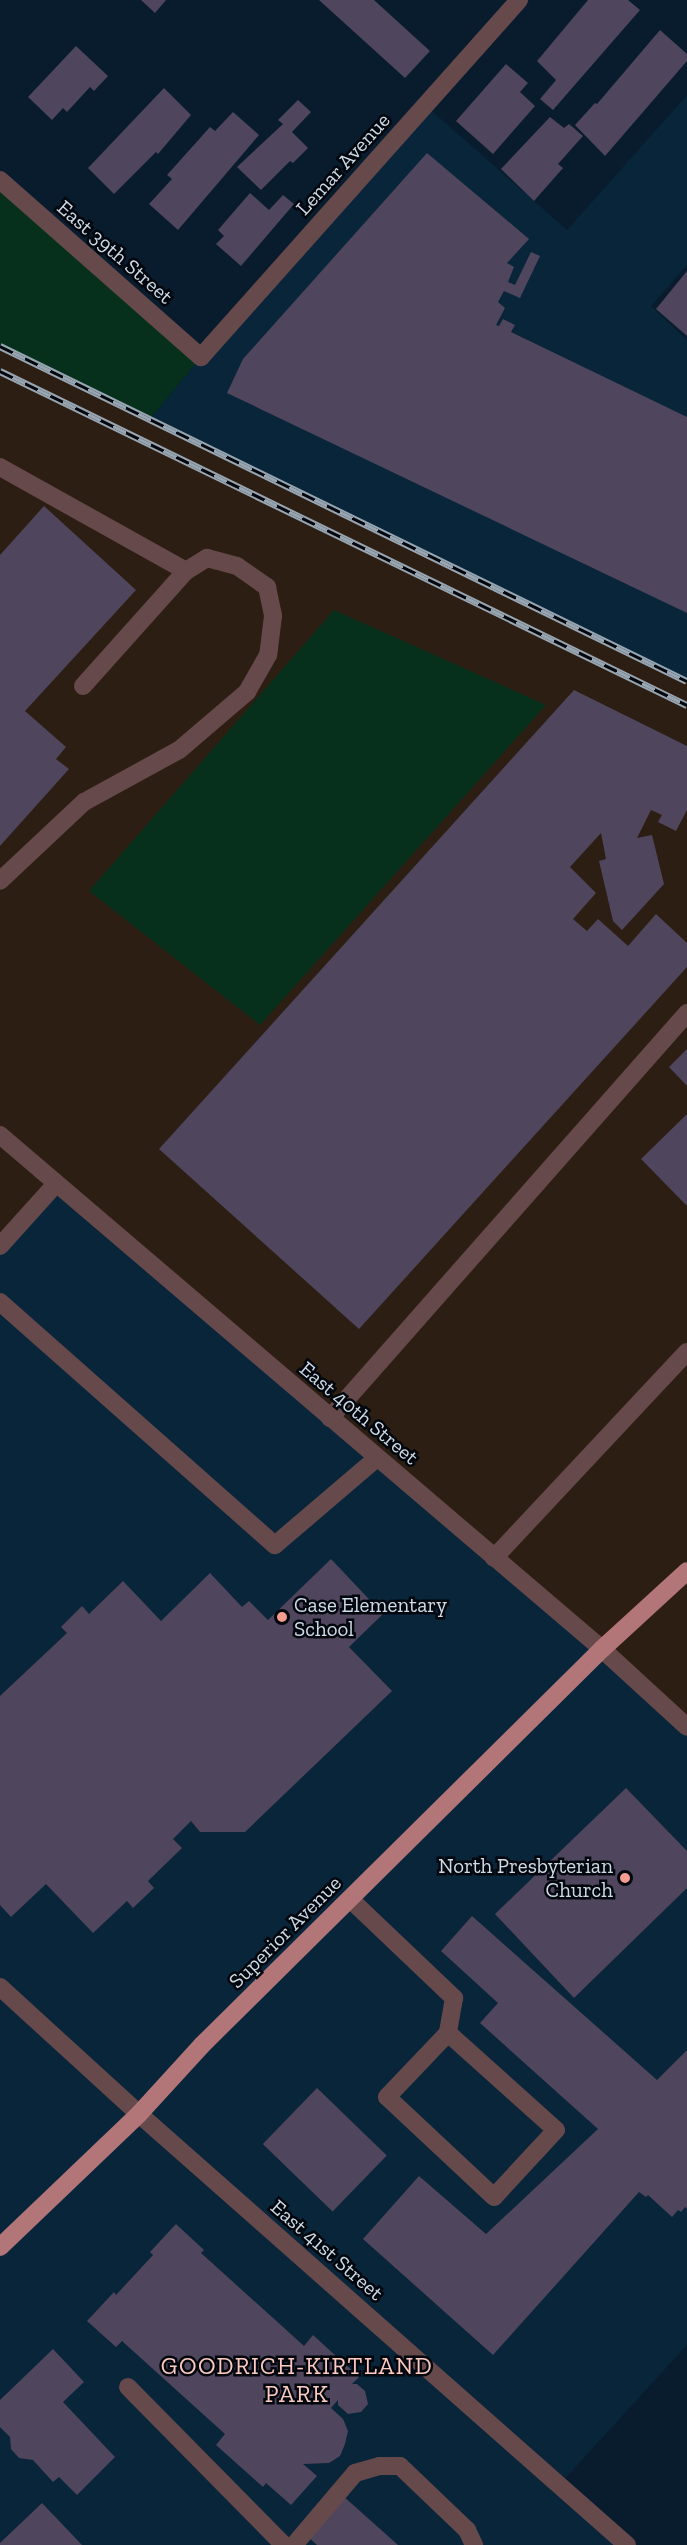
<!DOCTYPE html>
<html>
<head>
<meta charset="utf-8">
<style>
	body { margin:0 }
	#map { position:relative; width:687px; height:2545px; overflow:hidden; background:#081c2d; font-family:"Zilla Slab",serif }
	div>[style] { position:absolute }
	.built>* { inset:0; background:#09253a }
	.industrial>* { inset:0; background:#2d1e14 }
	.green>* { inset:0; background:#06301b }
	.building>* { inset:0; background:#4f455d; transform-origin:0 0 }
	.minor>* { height:18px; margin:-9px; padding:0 9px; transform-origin:9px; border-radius:9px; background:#66494a }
	.major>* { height:18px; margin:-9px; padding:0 9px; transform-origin:9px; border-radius:9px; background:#b27679 }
	.rail>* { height:7px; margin-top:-3.5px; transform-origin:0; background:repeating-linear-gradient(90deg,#02060d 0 14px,#97a6b2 0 28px); box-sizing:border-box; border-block:2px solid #97a6b2 }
	.dots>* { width:16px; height:16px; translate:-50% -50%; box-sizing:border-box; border:3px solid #02060d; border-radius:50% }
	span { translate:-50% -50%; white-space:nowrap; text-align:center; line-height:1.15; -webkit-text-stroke:5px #02060d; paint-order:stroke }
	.street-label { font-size:21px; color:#cedbe6 }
	.poi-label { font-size:21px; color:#cedbe6 }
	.left { translate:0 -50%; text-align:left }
	.right { translate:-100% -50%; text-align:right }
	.quarter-label { font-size:24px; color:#fdcac2; letter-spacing:1.5px }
</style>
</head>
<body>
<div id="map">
	<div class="built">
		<div style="clip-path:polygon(687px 95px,687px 265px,651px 306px,687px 340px,687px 681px,150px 419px,201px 357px,425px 105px,567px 230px)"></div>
		<div style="clip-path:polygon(55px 1185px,687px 1727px,687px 2345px,559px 2485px,627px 2545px,0 2545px,0 1246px)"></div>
	</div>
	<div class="industrial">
		<div style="clip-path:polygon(0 346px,687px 681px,687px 1727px,56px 1185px,0 1246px)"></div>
	</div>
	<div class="green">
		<div style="clip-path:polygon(0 180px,201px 357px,150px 419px,0 346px)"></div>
		<div style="clip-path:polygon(334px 610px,546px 705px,260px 1025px,89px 891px)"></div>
	</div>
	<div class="building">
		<div style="clip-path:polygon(141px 0,166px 0,155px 13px)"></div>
		<div style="clip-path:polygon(319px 0,374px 0,430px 51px,405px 78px)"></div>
		<div style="clip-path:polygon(588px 0,628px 0,640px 10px,553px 110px,540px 99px,556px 80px,537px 61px)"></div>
		<div style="clip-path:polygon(660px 30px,687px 54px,687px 61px,605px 156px,575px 125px,595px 103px,597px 104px)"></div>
		<div style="clip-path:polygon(76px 46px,108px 76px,94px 91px,90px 87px,67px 112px,63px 108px,52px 120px,28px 97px)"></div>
		<div style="clip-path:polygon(506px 64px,528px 83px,520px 92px,535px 106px,493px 154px,456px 121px)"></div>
		<div style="clip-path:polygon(164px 88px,191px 115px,158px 154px,156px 152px,114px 194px,88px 168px)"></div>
		<div style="clip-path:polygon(298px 100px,311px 112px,292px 132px,308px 148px,293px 163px,290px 161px,261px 190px,237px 167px,283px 124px,278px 120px)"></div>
		<div style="clip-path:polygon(233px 112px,259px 135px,178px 230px,149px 204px,172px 179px,167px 175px,210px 127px,215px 131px)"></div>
		<div style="clip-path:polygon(550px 117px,564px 128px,569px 124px,583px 136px,558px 164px,563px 168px,534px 201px,501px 169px)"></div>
		<div style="clip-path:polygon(427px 153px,529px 239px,507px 263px,514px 267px,508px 282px,515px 285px,531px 252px,540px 256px,520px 298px,504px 291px,498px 302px,505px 308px,496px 325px,499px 326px,503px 319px,515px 325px,511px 332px,687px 417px,687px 613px,227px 393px,243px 359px)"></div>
		<div style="clip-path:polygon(250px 193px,269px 210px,283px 195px,294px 204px,241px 266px,216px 244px,224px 236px,218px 230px)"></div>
		<div style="clip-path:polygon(687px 271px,687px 336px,656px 309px)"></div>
		<div style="clip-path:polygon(44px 506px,136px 590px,25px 711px,66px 747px,56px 759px,69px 769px,0 846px,0 555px)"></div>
		<div style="clip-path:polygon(574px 690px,687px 746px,687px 810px,676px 831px,658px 822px,662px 815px,651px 810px,637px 838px,652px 835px,664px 884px,622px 930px,613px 921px,599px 861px,606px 859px,601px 833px,570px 867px,596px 893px,573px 919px,587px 931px,598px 919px,628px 946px,656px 914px,687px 943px,687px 967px,359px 1329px,159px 1149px)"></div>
		<div style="clip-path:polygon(687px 1049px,687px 1086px,669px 1067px)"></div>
		<div style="clip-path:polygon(687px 1114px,687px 1206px,641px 1159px)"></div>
		<div style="clip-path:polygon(331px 1559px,383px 1614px,349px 1647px,392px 1691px,245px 1832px,200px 1832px,191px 1821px,173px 1839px,182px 1848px,148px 1881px,154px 1888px,133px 1908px,127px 1901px,93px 1933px,46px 1884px,11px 1917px,0 1905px,0 1696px,67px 1633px,61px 1627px,82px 1606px,89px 1614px,123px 1581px,161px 1621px,210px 1573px,242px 1607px,249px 1601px,268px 1620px)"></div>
		<div style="clip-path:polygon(626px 1788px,687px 1851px,687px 1888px,574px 1998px,495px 1914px)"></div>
		<div style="clip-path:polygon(472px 1916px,657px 2080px,687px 2050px,687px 2209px,685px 2207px,681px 2212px,678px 2210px,672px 2217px,648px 2195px,646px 2197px,639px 2192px,493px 2355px,363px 2239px,419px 2176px,486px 2234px,598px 2129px,480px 2023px,498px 2003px,441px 1951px)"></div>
		<div style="left:317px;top:2088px;width:97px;height:78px;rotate:44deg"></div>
		<div style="clip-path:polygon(176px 2224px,204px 2250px,201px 2253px,304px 2346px,313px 2335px,359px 2377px,352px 2384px,357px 2384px,365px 2391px,368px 2404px,361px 2412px,348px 2414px,338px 2405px,338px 2400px,331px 2408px,343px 2419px,348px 2431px,345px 2444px,340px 2456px,329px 2463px,303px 2464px,317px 2476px,291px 2505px,266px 2483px,263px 2487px,216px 2445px,225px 2434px,122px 2341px,116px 2347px,87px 2321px,114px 2292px,116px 2295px,153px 2255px,150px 2252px)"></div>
		<div style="clip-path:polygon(53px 2349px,84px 2382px,63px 2402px,115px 2457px,77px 2495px,59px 2477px,53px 2482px,33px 2460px,19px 2458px,11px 2449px,10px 2437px,0 2427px,0 2400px)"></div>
		<div style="clip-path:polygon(342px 2495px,398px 2545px,317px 2545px,306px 2535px)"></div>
		<div style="clip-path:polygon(42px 2503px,82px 2545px,0 2545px,0 2543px)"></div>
	</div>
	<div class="minor">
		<div style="left:0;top:180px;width:268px;rotate:41.4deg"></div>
		<div style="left:201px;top:357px;width:478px;rotate:-48.3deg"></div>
		<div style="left:0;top:467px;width:213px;rotate:29.2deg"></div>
		<div style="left:186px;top:571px;width:25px;rotate:-32deg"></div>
		<div style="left:207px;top:558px;width:31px;rotate:15deg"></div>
		<div style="left:237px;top:566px;width:37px;rotate:35deg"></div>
		<div style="left:267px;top:587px;width:30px;rotate:78deg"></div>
		<div style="left:273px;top:616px;width:39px;rotate:97deg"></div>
		<div style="left:268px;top:655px;width:43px;rotate:119.6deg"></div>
		<div style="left:247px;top:692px;width:89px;rotate:139.5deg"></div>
		<div style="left:179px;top:750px;width:108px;rotate:151.3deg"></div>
		<div style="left:84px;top:802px;width:115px;rotate:136.8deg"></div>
		<div style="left:83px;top:686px;width:154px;rotate:-48.2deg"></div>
		<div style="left:0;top:1135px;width:792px;rotate:40.49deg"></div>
		<div style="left:602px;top:1649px;width:115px;rotate:42.5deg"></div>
		<div style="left:0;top:1246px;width:82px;rotate:-48deg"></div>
		<div style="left:0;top:1302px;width:367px;rotate:41.5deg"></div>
		<div style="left:275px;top:1545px;width:134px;rotate:-40.5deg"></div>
		<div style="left:330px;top:1418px;width:540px;rotate:-48.6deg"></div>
		<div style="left:494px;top:1558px;width:282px;rotate:-46.9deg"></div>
		<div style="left:350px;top:1899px;width:144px;rotate:43.6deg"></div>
		<div style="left:454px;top:1998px;width:36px;rotate:100deg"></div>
		<div style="left:0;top:1987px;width:188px;rotate:42.4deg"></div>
		<div style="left:139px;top:2114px;width:651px;rotate:41.45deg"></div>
		<div style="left:448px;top:2033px;width:145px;rotate:41.9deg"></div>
		<div style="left:556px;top:2130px;width:91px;rotate:132.8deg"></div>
		<div style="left:494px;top:2197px;width:146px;rotate:-136.9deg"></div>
		<div style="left:387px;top:2097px;width:88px;rotate:-46.4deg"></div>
		<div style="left:128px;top:2387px;width:222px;rotate:45.4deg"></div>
		<div style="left:294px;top:2545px;width:94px;rotate:-49.7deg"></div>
		<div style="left:355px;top:2473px;width:25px;rotate:-16deg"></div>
		<div style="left:379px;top:2466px;width:21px"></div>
		<div style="left:400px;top:2466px;width:93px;rotate:43.7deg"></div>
		<div style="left:467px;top:2530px;width:17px;rotate:65deg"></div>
	</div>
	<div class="major">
		<div style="left:0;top:2247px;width:192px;rotate:-43.7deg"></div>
		<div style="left:139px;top:2114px;width:93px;rotate:-47.6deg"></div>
		<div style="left:202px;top:2045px;width:563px;rotate:-44.71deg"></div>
		<div style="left:602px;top:1649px;width:115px;rotate:-42.5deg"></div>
	</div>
	<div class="rail">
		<div style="left:0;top:346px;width:764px;rotate:26deg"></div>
		<div style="left:0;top:371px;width:764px;rotate:25.93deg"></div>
	</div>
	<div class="dots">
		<div style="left:282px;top:1617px;background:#f59c90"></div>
		<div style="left:625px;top:1878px;background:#f59c90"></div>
	</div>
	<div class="street-label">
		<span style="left:343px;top:164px;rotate:-48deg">Lemar Avenue</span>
		<span style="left:115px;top:252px;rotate:41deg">East 39th Street</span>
		<span style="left:359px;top:1413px;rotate:40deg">East 40th Street</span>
		<span style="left:285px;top:1932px;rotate:-45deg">Superior Avenue</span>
		<span style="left:327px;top:2250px;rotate:41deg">East 41st Street</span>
	</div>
	<div class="poi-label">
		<span class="left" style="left:294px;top:1617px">Case Elementary<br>School</span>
		<span class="right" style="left:613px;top:1878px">North Presbyterian<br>Church</span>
	</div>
	<div class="quarter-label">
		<span style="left:297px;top:2380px">GOODRICH-KIRTLAND<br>PARK</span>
	</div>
</div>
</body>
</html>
